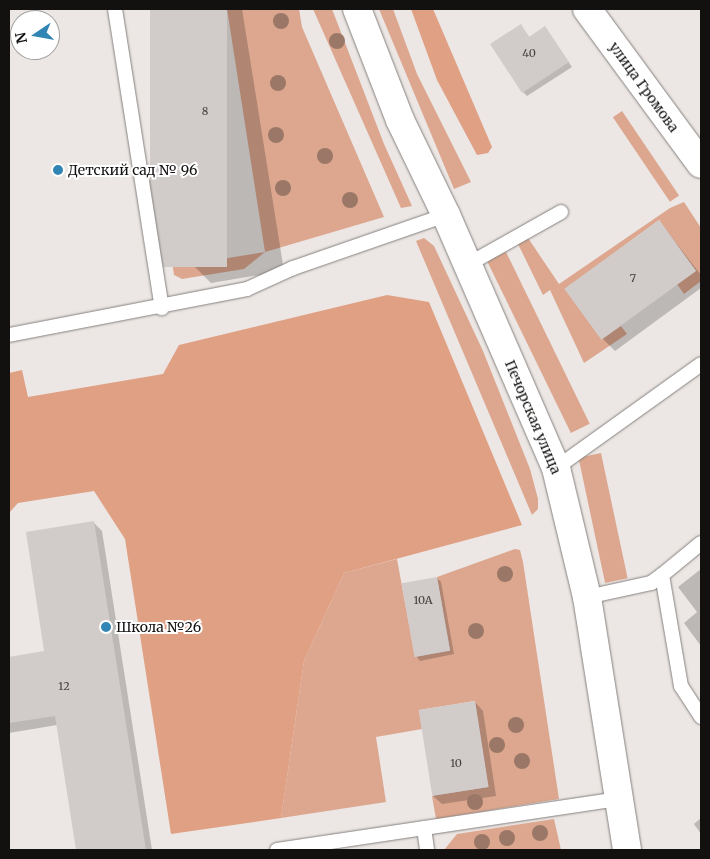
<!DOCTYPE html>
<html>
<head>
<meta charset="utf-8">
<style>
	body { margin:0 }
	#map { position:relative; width:710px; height:859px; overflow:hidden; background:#ece6e4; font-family:Merriweather,serif }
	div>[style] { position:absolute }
	.green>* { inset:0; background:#dda78f; transform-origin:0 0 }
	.forest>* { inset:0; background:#e0a084 }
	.shadow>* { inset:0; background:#0003 }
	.building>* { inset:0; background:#d1ccca; transform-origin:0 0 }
	.roads { filter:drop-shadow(0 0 1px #85817f) drop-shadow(0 0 1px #85817f) }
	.service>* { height:14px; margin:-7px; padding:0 7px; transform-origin:7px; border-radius:7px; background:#fff }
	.minor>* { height:28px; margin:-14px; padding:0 14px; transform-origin:14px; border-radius:14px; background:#fff }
	.tertiary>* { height:28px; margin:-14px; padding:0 14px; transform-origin:14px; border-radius:14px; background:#fff }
	.trees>* { width:16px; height:16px; margin:-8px; border-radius:50%; background:#9a7767 }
	.dots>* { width:14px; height:14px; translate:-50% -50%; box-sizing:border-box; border:2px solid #fff; border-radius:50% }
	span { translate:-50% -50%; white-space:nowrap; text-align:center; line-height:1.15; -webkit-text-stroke:4px #fff; paint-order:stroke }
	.number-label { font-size:11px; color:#42403e }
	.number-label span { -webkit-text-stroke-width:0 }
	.street-label { font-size:14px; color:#131110 }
	.poi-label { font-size:14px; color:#131110 }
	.left { translate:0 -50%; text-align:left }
	.frame { position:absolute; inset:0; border:10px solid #131110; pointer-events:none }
	.north { position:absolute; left:10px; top:10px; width:50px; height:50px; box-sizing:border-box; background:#fff; border:1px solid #a1a09f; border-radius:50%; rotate:258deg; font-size:14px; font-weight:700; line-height:20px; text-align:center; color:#131110 }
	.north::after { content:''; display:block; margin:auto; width:18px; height:22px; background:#3185b5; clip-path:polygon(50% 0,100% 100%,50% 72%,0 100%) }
</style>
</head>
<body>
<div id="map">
	<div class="green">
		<div style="clip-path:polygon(227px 9px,299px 9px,302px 27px,384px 217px,265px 252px,244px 269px,182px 279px,174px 275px,168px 234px,185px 231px,191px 264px,265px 252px)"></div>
		<div style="clip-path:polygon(313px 9px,332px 9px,384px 144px,412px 206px,401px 208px)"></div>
		<div style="clip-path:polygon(379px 9px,393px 9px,417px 74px,471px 182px,454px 189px)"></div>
		<div style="left:622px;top:111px;width:102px;height:11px;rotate:56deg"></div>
		<div style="clip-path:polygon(684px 202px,701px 228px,701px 281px,684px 294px,677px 284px,696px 271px,659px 220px,565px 289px,602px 339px,621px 326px,627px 334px,584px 363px,550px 290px,543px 295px,518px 244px,528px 238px,559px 284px,670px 208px)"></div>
		<div style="clip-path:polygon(424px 238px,434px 246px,483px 351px,530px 469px,538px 499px,538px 509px,532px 515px,416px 241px)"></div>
		<div style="left:506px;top:252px;width:191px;height:21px;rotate:64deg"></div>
		<div style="left:601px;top:453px;width:128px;height:23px;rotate:78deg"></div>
		<div style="clip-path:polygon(515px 549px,520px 550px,523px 562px,559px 799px,436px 819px,432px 796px,488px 787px,475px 701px,419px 710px,422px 729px,376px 737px,386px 802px,281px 818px,304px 661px,344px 573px,397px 559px,415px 657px,450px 650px,437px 577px)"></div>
		<div style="clip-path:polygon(554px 819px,561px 850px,444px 850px,457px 834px)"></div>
	</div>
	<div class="forest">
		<div style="clip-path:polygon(411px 9px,433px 9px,492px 147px,488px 153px,477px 155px,437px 80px)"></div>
		<div style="clip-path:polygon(387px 295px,429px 302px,522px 525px,344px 573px,304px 661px,281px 818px,171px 834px,125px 539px,94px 491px,18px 503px,9px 513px,9px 373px,22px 370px,28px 397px,163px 374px,179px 345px)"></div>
	</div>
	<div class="shadow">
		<div style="clip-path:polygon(151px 9px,242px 9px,284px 271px,211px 283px,192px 264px)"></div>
		<div style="clip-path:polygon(545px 28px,572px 67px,527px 96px,523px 92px,524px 30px,530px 38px)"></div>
		<div style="clip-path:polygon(659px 221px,701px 275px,701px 288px,615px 351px,603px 339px)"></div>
		<div style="clip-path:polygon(93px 522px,102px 531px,152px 850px,77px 850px,57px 725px,9px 733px,9px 658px,46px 652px)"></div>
		<div style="clip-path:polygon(701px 569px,701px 646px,684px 623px,697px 612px,678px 587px)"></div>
		<div style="clip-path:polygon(437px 578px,441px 582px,454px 654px,420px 661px,416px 656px)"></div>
		<div style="clip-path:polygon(475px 702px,483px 711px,496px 796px,442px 804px,433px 796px)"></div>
		<div style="clip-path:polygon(701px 818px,701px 834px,694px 824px)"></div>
	</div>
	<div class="building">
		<div style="left:150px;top:9px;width:77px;height:258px"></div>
		<div style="clip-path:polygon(521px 24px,529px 37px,545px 26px,569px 62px,522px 93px,490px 44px)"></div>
		<div style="left:659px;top:220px;width:63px;height:117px;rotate:54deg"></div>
		<div style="clip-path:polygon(94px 521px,146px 850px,76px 850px,55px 716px,9px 723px,9px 657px,44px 651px,26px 532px)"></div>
		<div style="left:437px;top:577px;width:75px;height:36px;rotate:80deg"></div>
		<div style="left:475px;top:701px;width:87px;height:57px;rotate:81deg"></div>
	</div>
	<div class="roads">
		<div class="service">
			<div style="left:115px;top:9px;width:303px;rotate:81.1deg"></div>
			<div style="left:467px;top:265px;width:108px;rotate:-29.4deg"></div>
			<div style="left:9px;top:335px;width:242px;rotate:-10.9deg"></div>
			<div style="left:247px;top:289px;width:51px;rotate:-24.5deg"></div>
			<div style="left:293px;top:268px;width:162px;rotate:-19.1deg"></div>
			<div style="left:556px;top:468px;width:178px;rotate:-35.6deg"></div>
			<div style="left:701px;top:543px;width:50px;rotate:140.6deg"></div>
			<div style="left:662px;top:575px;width:113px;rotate:80.3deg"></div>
			<div style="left:681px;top:686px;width:37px;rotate:57deg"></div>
			<div style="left:587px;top:597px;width:66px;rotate:-12.3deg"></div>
			<div style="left:651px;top:583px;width:14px;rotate:-36deg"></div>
			<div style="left:424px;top:828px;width:22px;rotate:82deg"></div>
			<div style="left:277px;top:850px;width:346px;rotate:-8.5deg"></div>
		</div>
		<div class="minor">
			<div style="left:587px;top:9px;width:192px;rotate:53.7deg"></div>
		</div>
		<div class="tertiary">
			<div style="left:357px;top:9px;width:119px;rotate:68.8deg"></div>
			<div style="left:400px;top:120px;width:106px;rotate:64.2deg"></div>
			<div style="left:446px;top:215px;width:276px;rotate:66.5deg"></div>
			<div style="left:556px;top:468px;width:133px;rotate:76.5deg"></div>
			<div style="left:587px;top:597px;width:256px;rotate:81deg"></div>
		</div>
	</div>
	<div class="trees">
		<div style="left:281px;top:21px"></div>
		<div style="left:337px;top:41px"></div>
		<div style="left:278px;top:83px"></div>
		<div style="left:276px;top:135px"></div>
		<div style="left:325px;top:156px"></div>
		<div style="left:283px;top:188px"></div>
		<div style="left:350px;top:200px"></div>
		<div style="left:505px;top:574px"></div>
		<div style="left:476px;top:631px"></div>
		<div style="left:516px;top:725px"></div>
		<div style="left:497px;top:745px"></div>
		<div style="left:522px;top:761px"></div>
		<div style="left:475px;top:802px"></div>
		<div style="left:540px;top:833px"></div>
		<div style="left:507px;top:838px"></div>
		<div style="left:482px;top:842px"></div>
	</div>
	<div class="dots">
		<div style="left:58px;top:170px;background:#3185b5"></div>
		<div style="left:106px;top:627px;background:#3185b5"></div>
	</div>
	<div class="number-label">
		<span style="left:529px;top:53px">40</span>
		<span style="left:205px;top:111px">8</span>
		<span style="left:633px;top:278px">7</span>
		<span style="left:423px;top:600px">10А</span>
		<span style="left:64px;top:686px">12</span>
		<span style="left:456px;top:763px">10</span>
	</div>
	<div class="street-label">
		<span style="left:644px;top:87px;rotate:54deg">улица Громова</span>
		<span style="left:533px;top:417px;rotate:67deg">Печорская улица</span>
	</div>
	<div class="poi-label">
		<span class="left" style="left:68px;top:170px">Детский сад № 96</span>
		<span class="left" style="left:116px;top:627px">Школа №26</span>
	</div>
	<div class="frame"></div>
	<div class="north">N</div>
</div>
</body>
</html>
